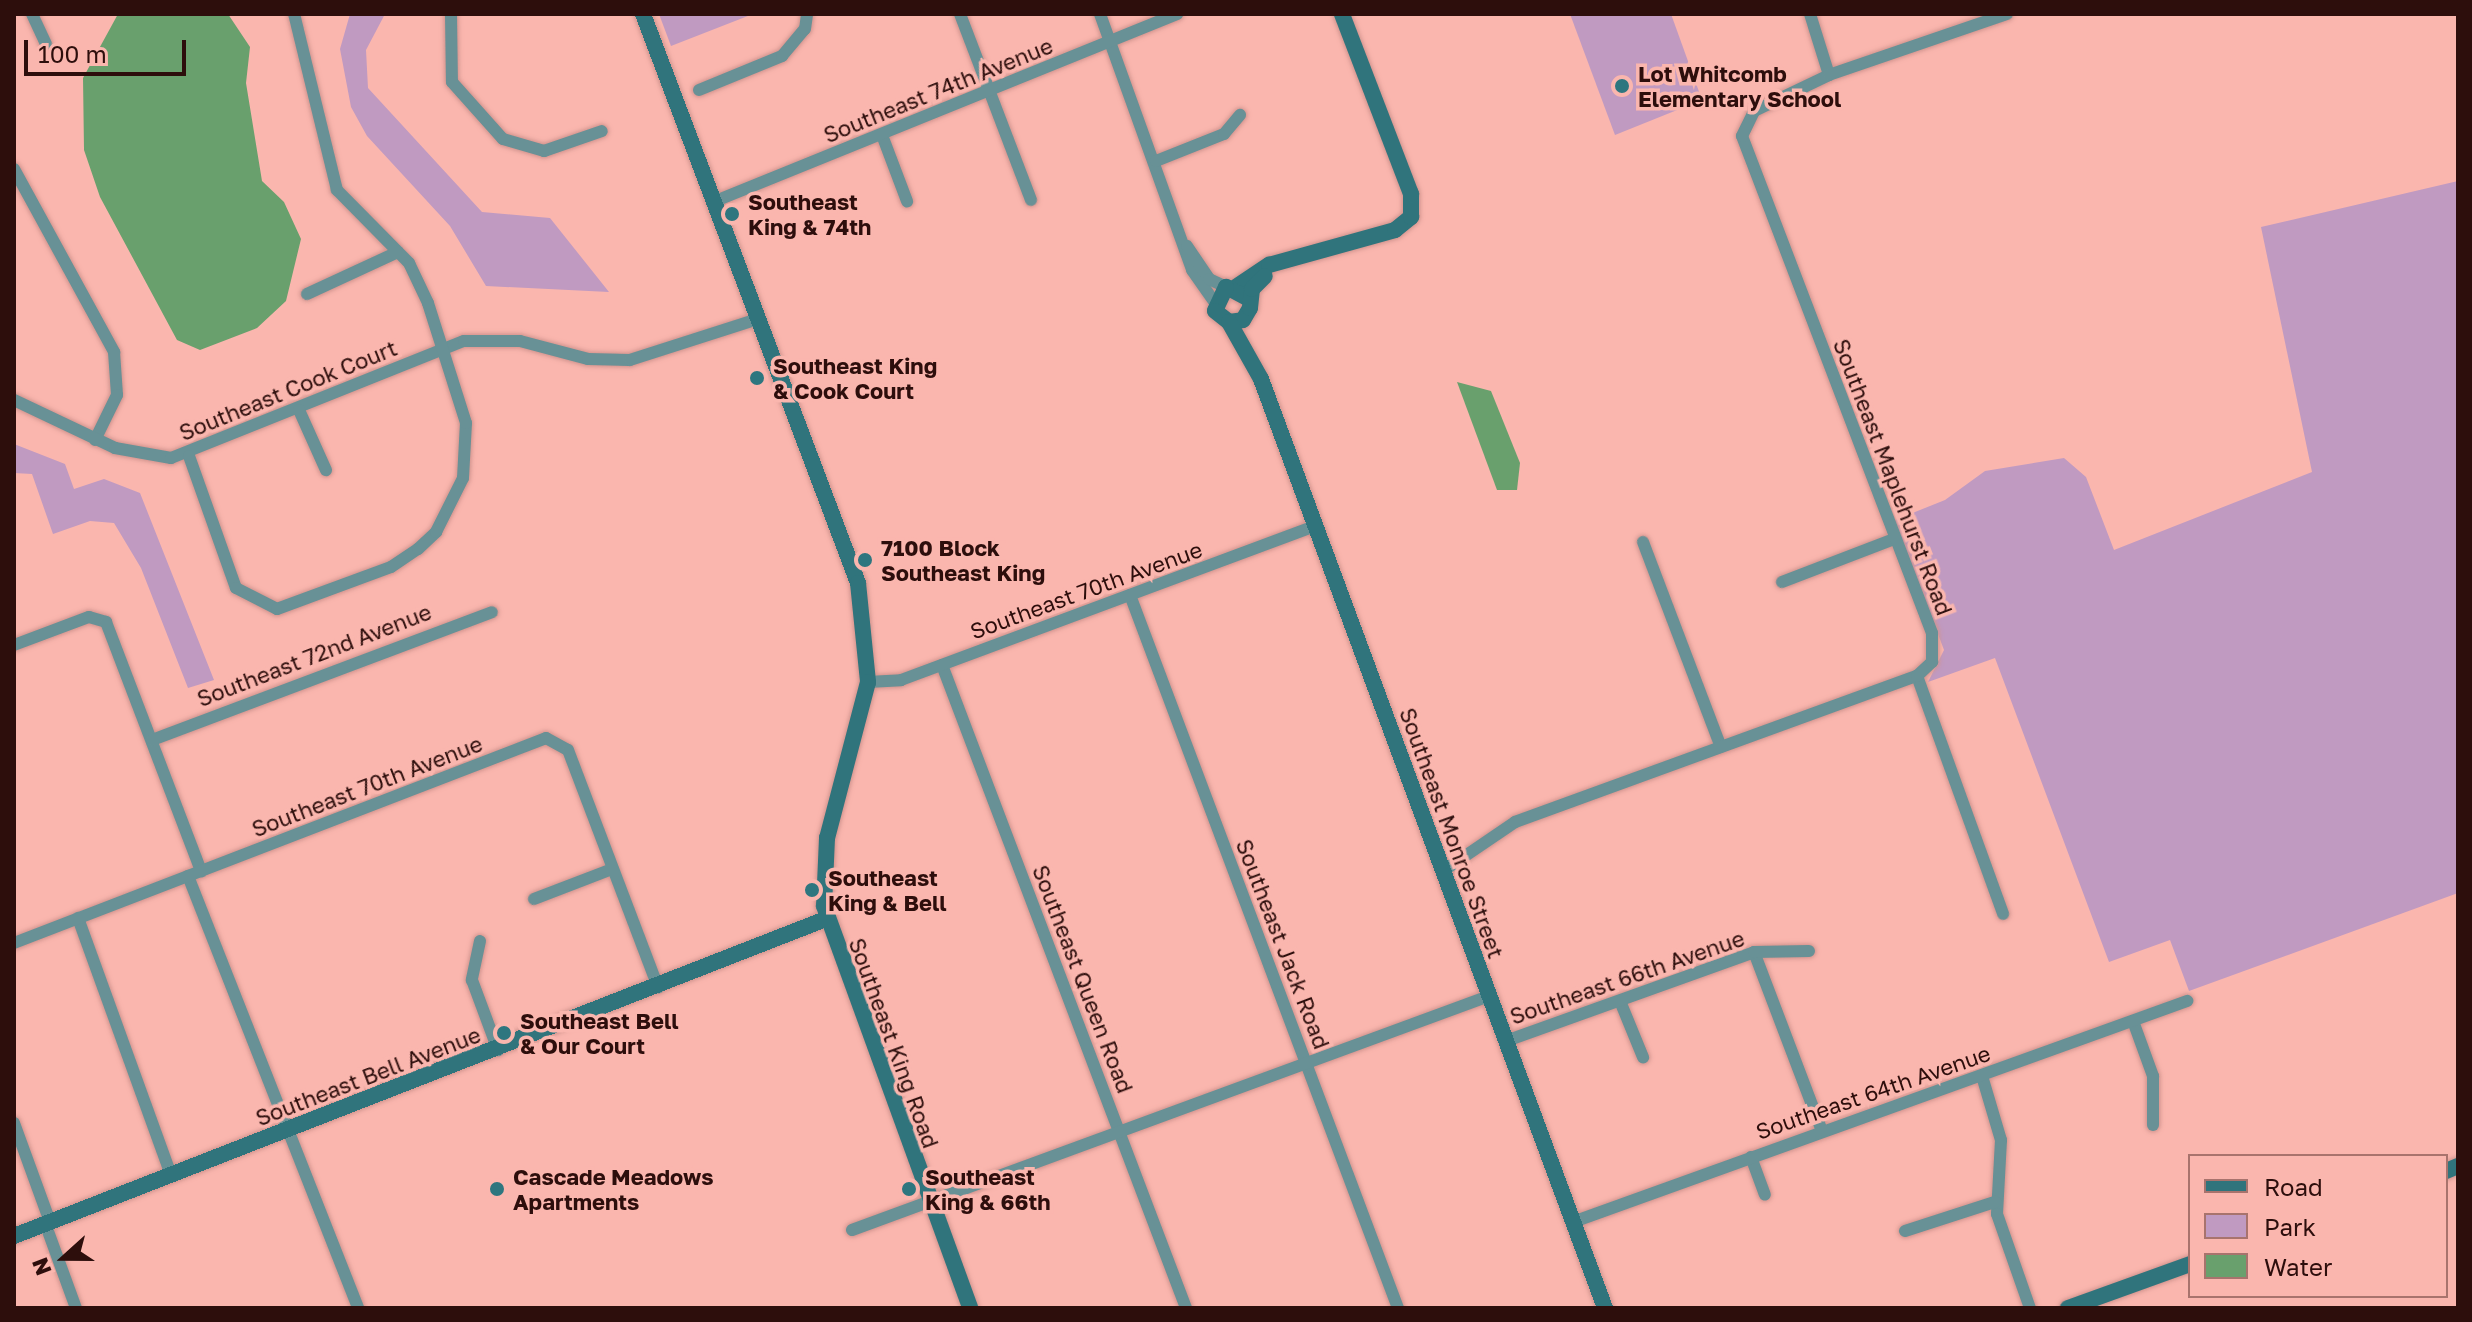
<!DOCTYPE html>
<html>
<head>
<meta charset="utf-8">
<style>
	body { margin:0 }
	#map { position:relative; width:2472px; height:1322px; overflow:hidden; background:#fab6ae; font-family:"Golos Text",sans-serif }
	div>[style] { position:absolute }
	.green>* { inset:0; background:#c09ac1 }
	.water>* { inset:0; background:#69a06d }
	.roads { filter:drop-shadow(0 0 2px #d1948e) drop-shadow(0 0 2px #d1948e) }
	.street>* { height:12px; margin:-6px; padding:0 6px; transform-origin:6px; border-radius:6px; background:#689196 }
	.secondary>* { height:16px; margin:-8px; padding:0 8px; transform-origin:8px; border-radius:8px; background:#30747c }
	.dots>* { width:22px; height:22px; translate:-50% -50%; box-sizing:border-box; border:4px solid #fab6ae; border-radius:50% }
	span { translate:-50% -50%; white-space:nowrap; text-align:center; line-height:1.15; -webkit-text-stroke:7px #fab6ae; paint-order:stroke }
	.poi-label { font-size:22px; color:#2d0e0c; font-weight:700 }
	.left { translate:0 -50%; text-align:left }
	.street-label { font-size:22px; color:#2d0e0c }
	.frame { position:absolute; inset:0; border:16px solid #2d0e0c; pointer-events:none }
	.legend { position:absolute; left:2188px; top:1154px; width:260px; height:144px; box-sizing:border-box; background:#fab6ae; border:2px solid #a8736d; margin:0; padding:10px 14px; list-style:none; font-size:24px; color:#2d0e0c }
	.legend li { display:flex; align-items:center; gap:16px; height:40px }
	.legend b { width:40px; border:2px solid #a8736d }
	.north { position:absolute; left:24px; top:1218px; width:80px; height:80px; -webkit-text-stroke:6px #fab6ae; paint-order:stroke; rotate:249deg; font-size:22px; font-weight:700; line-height:32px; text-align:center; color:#2d0e0c }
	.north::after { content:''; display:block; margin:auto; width:28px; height:36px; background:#2d0e0c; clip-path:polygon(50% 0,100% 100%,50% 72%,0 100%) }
	.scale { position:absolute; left:24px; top:40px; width:162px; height:36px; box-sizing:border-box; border:4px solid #2d0e0c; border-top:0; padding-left:10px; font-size:24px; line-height:28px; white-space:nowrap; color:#2d0e0c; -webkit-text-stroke:6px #fab6ae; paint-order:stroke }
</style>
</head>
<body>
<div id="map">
	<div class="green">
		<div style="clip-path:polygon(350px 14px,385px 14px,366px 50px,368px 88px,482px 212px,550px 218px,609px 292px,486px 286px,450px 226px,367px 136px,351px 107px,340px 49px)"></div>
		<div style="clip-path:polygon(659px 14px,753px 14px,671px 46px)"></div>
		<div style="clip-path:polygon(1570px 14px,1671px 14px,1702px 100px,1615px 135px)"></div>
		<div style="clip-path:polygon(2458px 181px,2458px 893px,2189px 991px,2170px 940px,2109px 962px,1995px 658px,1928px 682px,1944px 650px,1895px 520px,1945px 500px,1985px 471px,2064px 458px,2086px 477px,2114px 550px,2312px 472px,2261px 227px)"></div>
		<div style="clip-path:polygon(14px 444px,65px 464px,74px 489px,104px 479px,140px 493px,214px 680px,188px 688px,141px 568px,114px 523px,90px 521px,53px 534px,32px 474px,14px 473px)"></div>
	</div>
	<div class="water">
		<div style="clip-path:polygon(118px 14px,228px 14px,250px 47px,246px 83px,262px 181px,284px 202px,301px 239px,286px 301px,257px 328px,200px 350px,177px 340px,100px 197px,84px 150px,83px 78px)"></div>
		<div style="clip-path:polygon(1457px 382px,1491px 391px,1520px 463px,1517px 490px,1497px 490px)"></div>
	</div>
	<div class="roads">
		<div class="street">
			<div style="left:32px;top:14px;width:33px;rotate:65deg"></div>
			<div style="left:451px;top:14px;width:68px;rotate:89.2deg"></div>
			<div style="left:452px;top:82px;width:76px;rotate:48.2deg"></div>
			<div style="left:503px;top:139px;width:43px;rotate:16.3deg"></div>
			<div style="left:544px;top:151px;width:61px;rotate:-19deg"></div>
			<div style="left:960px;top:14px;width:199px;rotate:69.1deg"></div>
			<div style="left:1100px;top:14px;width:272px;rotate:70.2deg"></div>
			<div style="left:1192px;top:270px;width:38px;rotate:55deg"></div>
			<div style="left:1810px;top:14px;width:64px;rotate:72.7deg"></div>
			<div style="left:699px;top:90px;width:90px;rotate:-22.3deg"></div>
			<div style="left:782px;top:56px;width:35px;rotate:-50deg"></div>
			<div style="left:805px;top:29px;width:15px;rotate:-82deg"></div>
			<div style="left:882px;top:135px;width:71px;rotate:69.3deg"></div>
			<div style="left:1156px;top:161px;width:73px;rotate:-21.7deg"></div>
			<div style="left:1224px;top:134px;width:25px;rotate:-50deg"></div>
			<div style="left:14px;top:169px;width:209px;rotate:61.3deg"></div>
			<div style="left:114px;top:352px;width:43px;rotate:86deg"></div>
			<div style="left:117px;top:395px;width:50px;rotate:116.1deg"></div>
			<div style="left:713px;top:202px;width:501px;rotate:-22.06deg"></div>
			<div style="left:1187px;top:246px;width:40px;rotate:56deg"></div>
			<div style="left:1209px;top:279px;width:19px;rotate:25deg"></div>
			<div style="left:307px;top:294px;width:100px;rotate:-24.8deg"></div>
			<div style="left:14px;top:400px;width:112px;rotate:25.4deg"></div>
			<div style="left:115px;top:448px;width:57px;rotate:10.1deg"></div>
			<div style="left:171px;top:458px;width:315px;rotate:-21.8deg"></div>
			<div style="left:464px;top:341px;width:56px"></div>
			<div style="left:520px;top:341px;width:70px;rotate:14.8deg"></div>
			<div style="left:588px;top:359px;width:42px;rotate:1.4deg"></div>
			<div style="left:630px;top:360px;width:134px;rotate:-17.8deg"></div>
			<div style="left:299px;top:410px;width:66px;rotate:65.8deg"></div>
			<div style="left:189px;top:456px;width:140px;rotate:70.4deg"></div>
			<div style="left:236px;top:588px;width:46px;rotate:27.1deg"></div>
			<div style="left:277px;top:609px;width:121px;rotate:-20.2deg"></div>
			<div style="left:391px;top:567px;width:32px;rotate:-34deg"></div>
			<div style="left:418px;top:549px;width:25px;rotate:-43deg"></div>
			<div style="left:436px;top:532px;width:60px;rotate:-63.4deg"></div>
			<div style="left:463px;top:478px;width:55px;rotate:-86.9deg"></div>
			<div style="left:466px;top:423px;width:126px;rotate:-107.6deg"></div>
			<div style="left:428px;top:303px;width:44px;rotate:-115.4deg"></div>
			<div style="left:409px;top:263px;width:103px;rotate:-134.6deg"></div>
			<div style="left:337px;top:190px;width:181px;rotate:-103.7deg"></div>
			<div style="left:1643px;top:542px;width:219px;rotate:69.2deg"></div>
			<div style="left:1782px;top:582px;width:120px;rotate:-21deg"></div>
			<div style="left:1130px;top:595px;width:762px;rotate:69.4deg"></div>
			<div style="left:14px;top:645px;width:80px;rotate:-20.5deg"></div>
			<div style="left:89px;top:617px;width:18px;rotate:16deg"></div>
			<div style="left:106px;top:622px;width:267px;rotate:69.1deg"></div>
			<div style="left:942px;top:665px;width:688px;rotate:69.22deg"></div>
			<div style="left:1917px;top:676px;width:253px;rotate:70.1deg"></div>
			<div style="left:868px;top:682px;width:33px;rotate:-3deg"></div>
			<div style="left:901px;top:680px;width:442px;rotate:-20.4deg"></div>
			<div style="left:152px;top:740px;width:363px;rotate:-20.6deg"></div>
			<div style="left:1443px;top:871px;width:87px;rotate:-34.2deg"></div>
			<div style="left:1515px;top:822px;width:428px;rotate:-20deg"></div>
			<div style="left:1917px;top:676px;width:21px;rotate:-43deg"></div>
			<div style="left:1932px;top:662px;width:29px;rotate:-90deg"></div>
			<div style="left:1932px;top:633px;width:532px;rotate:-110.92deg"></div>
			<div style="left:1742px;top:136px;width:28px;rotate:-64deg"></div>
			<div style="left:1754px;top:111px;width:83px;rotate:-25.6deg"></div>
			<div style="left:1829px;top:75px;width:188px;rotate:-18.9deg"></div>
			<div style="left:188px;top:876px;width:464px;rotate:68.5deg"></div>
			<div style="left:534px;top:899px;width:84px;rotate:-21deg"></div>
			<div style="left:78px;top:918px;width:273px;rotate:70.1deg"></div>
			<div style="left:480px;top:941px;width:40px;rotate:102deg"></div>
			<div style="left:472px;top:980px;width:75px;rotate:69.6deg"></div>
			<div style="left:14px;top:943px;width:570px;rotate:-21.07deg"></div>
			<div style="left:546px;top:738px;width:25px;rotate:29deg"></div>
			<div style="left:568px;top:750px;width:254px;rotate:69.2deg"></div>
			<div style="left:1754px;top:952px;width:191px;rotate:69.2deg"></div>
			<div style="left:1620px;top:1001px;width:61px;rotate:67.7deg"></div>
			<div style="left:2133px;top:1021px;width:59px;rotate:70deg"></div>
			<div style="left:2153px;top:1076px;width:49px;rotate:90deg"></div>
			<div style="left:1506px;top:1041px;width:263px;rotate:-19.7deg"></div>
			<div style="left:1754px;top:952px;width:55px;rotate:-1deg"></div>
			<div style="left:1982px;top:1076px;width:67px;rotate:73.5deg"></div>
			<div style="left:2001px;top:1140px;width:74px;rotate:93.1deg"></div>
			<div style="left:1997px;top:1214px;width:100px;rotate:70.7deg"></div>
			<div style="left:14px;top:1123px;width:105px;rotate:70deg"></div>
			<div style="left:1751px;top:1157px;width:40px;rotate:69.8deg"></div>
			<div style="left:1573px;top:1222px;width:653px;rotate:-19.8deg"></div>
			<div style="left:45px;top:1223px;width:90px;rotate:70deg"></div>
			<div style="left:852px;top:1230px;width:679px;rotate:-20.17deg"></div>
			<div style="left:1905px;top:1231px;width:95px;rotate:-17.9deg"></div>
		</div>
		<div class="secondary">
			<div style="left:643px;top:14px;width:608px;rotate:69.3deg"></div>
			<div style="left:858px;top:583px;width:100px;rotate:84.2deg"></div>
			<div style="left:868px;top:682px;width:161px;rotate:104.7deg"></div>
			<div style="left:827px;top:838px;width:68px;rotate:92.5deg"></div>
			<div style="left:824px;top:906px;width:428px;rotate:70deg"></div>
			<div style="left:1236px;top:287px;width:40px;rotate:-34deg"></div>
			<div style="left:1269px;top:265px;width:131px;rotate:-15.5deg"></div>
			<div style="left:1395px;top:230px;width:21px;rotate:-39deg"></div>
			<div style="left:1411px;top:217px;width:23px;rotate:-90deg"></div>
			<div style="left:1411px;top:194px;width:193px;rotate:-111deg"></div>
			<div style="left:1249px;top:299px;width:26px;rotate:-152deg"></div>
			<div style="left:1226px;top:287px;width:26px;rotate:115deg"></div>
			<div style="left:1215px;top:311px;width:18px;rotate:38deg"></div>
			<div style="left:1229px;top:322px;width:14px;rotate:-8deg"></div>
			<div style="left:1243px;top:320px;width:14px;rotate:-60deg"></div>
			<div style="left:1250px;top:308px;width:19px;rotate:-84deg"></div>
			<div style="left:1252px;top:289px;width:18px;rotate:-45deg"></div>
			<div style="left:1229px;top:322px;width:65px;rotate:60.7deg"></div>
			<div style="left:1261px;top:379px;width:991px;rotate:69.68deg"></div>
			<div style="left:2446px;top:1171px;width:13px;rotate:-23deg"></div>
			<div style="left:14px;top:1236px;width:872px;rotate:-21.33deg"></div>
			<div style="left:2068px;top:1308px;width:130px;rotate:-19.8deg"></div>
		</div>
	</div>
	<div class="dots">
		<div style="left:1622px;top:86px;background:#2e767f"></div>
		<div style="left:732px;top:214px;background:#2e767f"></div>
		<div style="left:757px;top:378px;background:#2e767f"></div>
		<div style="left:865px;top:560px;background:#2e767f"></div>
		<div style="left:812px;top:890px;background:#2e767f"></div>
		<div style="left:504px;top:1033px;background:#2e767f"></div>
		<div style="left:497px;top:1189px;background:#2e767f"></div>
		<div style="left:909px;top:1189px;background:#2e767f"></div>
	</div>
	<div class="poi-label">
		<span class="left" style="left:1638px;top:86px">Lot Whitcomb<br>Elementary School</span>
		<span class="left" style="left:748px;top:214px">Southeast<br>King &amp; 74th</span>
		<span class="left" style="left:773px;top:378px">Southeast King<br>&amp; Cook Court</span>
		<span class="left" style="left:881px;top:560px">7100 Block<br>Southeast King</span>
		<span class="left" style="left:828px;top:890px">Southeast<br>King &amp; Bell</span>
		<span class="left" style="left:520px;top:1033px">Southeast Bell<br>&amp; Our Court</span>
		<span class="left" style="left:513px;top:1189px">Cascade Meadows<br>Apartments</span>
		<span class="left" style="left:925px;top:1189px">Southeast<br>King &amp; 66th</span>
	</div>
	<div class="street-label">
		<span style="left:938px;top:90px;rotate:-22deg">Southeast 74th Avenue</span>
		<span style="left:288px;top:390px;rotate:-22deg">Southeast Cook Court</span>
		<span style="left:1893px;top:477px;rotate:69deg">Southeast Maplehurst Road</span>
		<span style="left:1086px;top:590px;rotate:-20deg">Southeast 70th Avenue</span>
		<span style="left:314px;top:655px;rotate:-21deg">Southeast 72nd Avenue</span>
		<span style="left:367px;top:786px;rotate:-21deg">Southeast 70th Avenue</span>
		<span style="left:1452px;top:833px;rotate:70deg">Southeast Monroe Street</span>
		<span style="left:1283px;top:944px;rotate:69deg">Southeast Jack Road</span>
		<span style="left:1627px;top:977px;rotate:-19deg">Southeast 66th Avenue</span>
		<span style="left:1083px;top:979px;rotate:69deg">Southeast Queen Road</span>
		<span style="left:894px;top:1043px;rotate:70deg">Southeast King Road</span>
		<span style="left:368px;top:1076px;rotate:-21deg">Southeast Bell Avenue</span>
		<span style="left:1873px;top:1092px;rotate:-19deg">Southeast 64th Avenue</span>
	</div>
	<div class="frame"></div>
	<ul class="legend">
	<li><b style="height:10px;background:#30747c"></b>Road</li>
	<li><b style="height:22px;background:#c09ac1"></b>Park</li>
	<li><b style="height:22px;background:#69a06d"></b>Water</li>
	</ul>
	<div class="north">N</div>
	<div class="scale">100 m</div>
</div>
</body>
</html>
